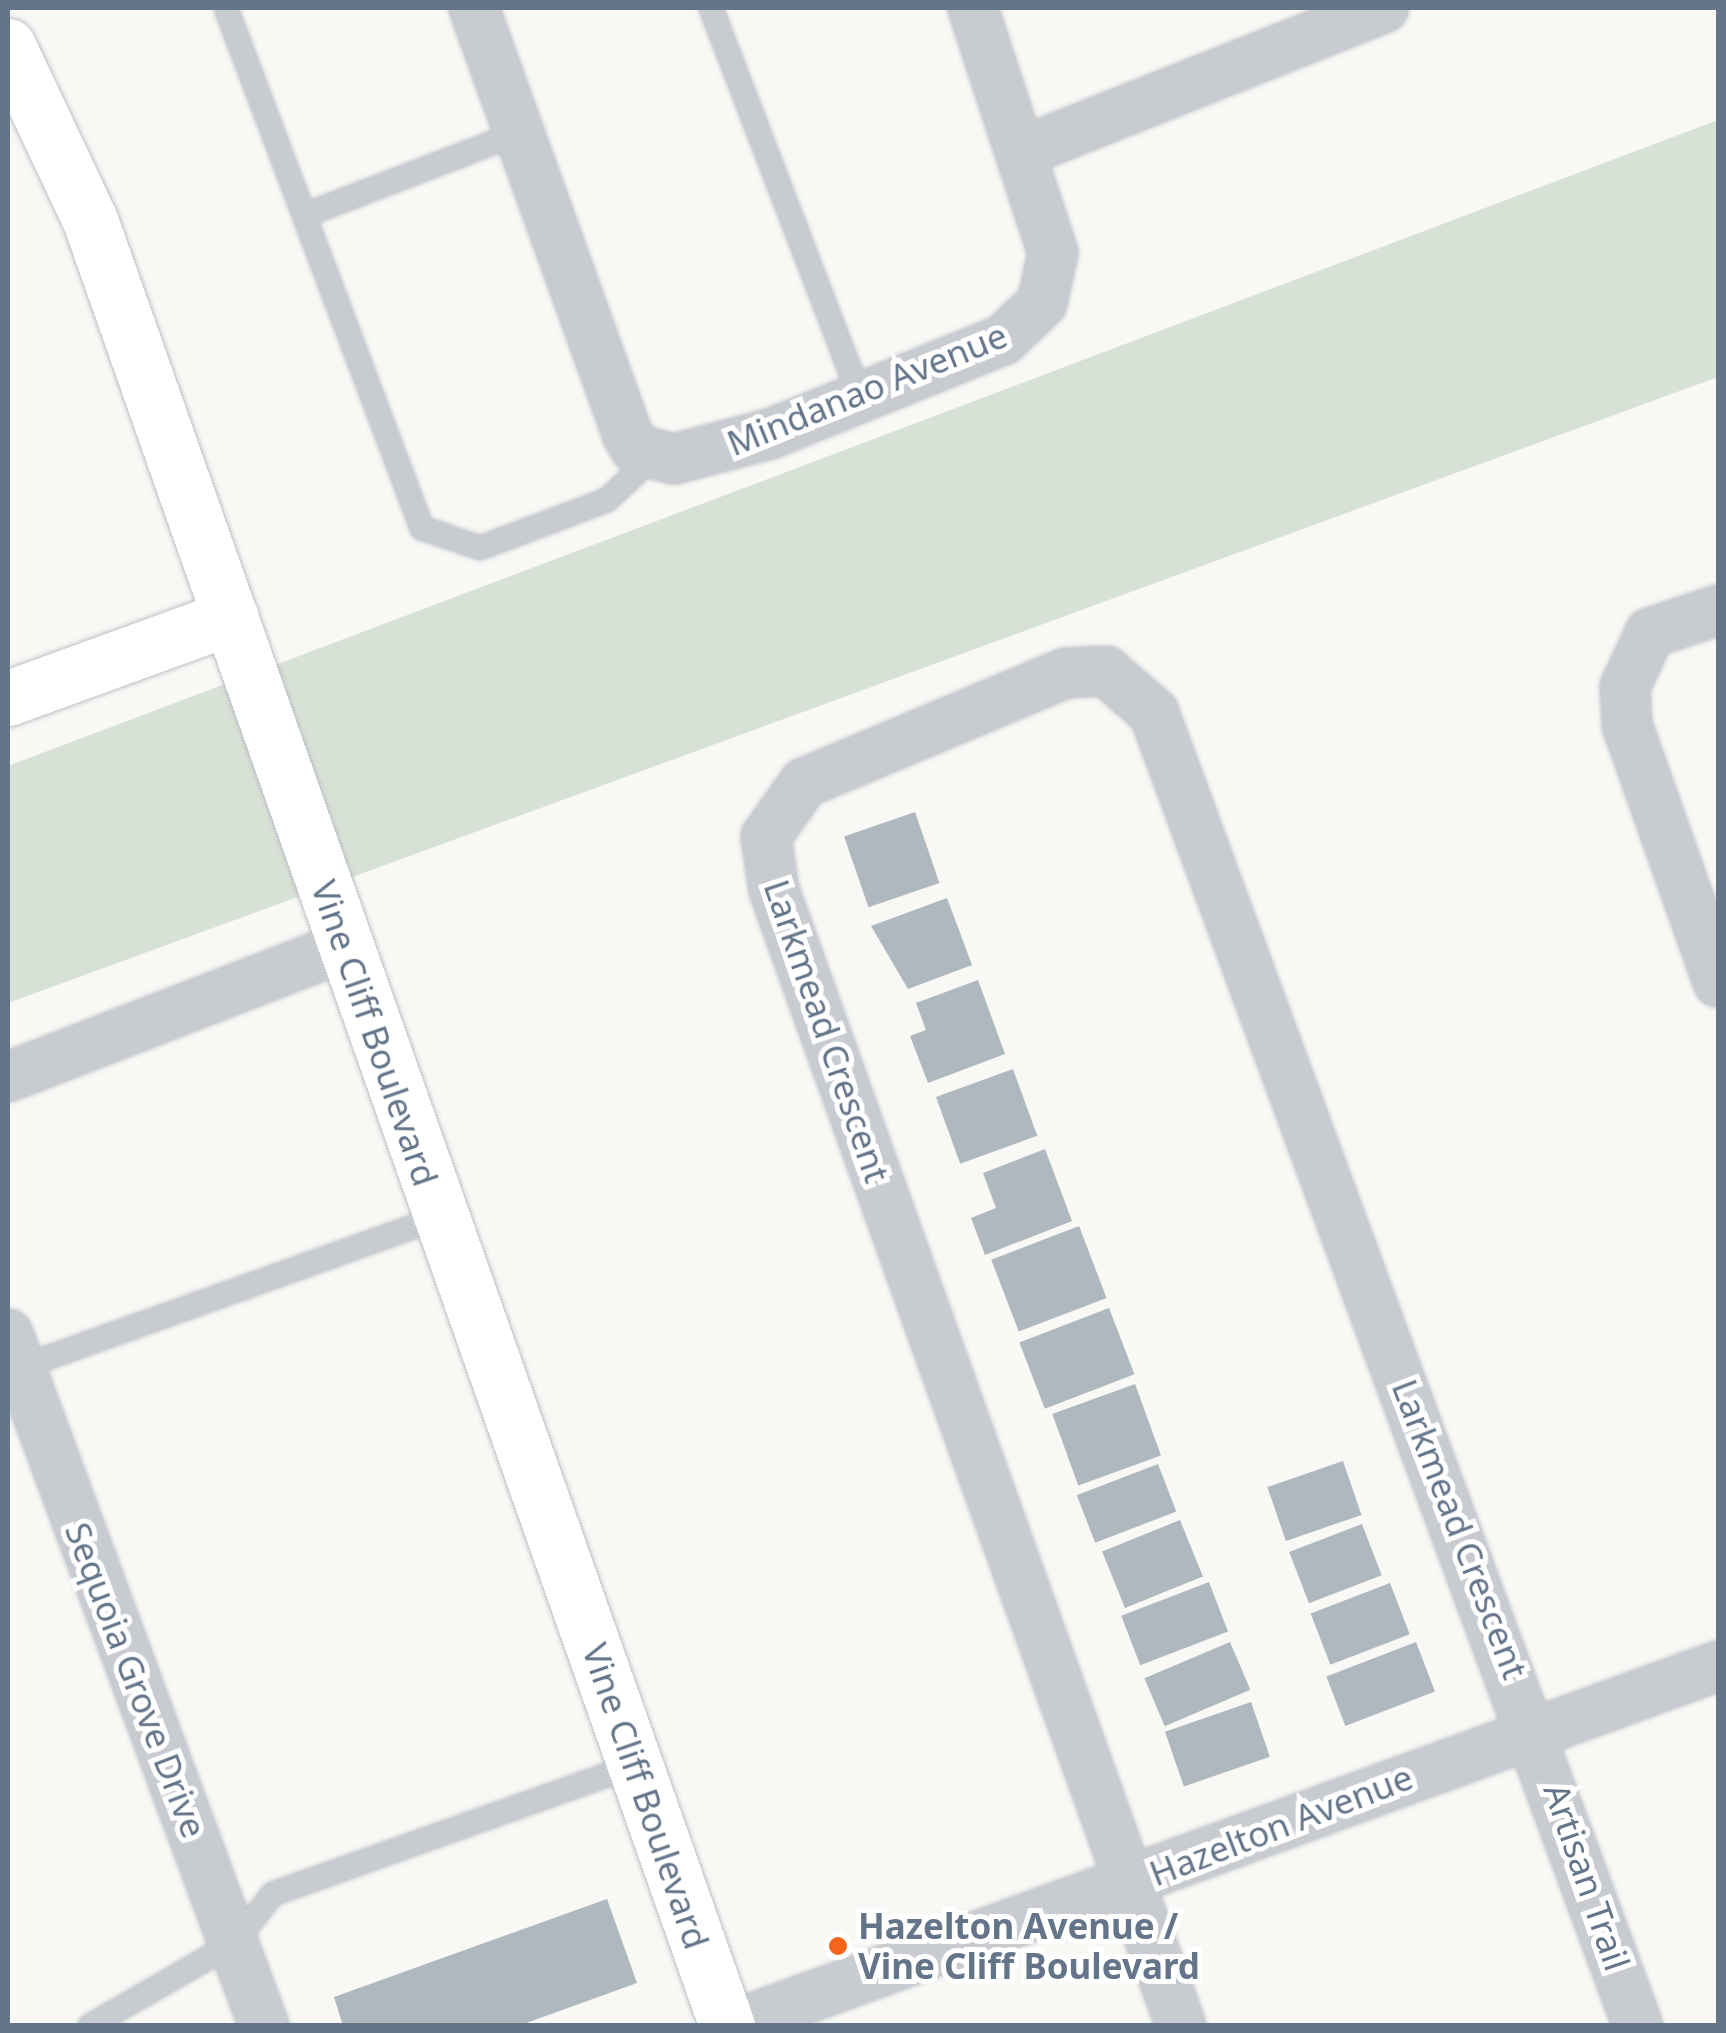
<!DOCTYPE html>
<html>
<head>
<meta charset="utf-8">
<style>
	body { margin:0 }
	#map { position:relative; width:1726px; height:2033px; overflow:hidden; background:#f8f8f5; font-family:"Noto Sans",sans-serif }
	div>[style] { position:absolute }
	.green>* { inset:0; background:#d8e1d6 }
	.building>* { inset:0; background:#b0b8bf; transform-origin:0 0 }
	.roads { filter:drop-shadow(0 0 2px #bcc0c6) drop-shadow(0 0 2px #bcc0c6) }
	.lane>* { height:22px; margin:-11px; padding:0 11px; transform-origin:11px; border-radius:11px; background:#c8cbcf }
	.street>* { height:48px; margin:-24px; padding:0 24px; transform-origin:24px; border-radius:24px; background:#c8cbcf }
	.secondary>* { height:55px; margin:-27.5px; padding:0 27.5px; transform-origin:27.5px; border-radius:27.5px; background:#fff }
	.dots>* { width:28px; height:28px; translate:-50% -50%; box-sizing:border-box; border:5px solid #fff; border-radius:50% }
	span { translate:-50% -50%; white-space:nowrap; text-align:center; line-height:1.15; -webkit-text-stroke:10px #fff; paint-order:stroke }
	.street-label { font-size:35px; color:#647589 }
	.poi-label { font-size:35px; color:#647589; font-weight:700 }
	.left { translate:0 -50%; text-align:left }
	.frame { position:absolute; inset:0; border:10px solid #647589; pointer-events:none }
</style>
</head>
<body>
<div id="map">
	<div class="green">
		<div style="clip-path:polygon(1718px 120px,1718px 377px,8px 1003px,8px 766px)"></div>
	</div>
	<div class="building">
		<div style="left:915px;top:812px;width:75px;height:75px;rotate:71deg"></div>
		<div style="clip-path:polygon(947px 898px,972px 965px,908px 989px,871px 926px)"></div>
		<div style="clip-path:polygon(978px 980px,1005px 1054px,928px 1083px,910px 1036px,926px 1030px,916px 1003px)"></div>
		<div style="left:1013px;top:1069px;width:71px;height:82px;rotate:70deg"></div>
		<div style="clip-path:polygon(1045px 1149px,1072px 1221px,985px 1255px,971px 1218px,996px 1208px,983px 1173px)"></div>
		<div style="left:1079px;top:1226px;width:77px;height:94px;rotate:69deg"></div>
		<div style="left:1109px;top:1308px;width:71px;height:96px;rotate:69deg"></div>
		<div style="left:1135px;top:1384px;width:76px;height:88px;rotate:70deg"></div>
		<div style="left:1343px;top:1461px;width:57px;height:80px;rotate:71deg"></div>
		<div style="left:1158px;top:1464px;width:51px;height:87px;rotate:69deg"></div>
		<div style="left:1180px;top:1520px;width:61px;height:84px;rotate:68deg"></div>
		<div style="left:1362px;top:1524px;width:55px;height:78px;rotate:69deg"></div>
		<div style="left:1209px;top:1582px;width:53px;height:94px;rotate:69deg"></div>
		<div style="left:1390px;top:1583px;width:55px;height:85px;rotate:69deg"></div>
		<div style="left:1230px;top:1642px;width:52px;height:93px;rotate:67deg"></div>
		<div style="left:1416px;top:1642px;width:53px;height:96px;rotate:69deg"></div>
		<div style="left:1251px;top:1702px;width:58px;height:91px;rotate:71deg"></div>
		<div style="clip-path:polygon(607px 1899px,637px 1983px,518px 2026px,343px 2026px,334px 1997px)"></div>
	</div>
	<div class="roads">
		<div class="lane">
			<div style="left:226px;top:8px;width:556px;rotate:69.35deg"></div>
			<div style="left:422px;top:528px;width:61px;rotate:19deg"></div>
			<div style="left:480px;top:548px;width:136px;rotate:-20.7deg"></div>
			<div style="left:607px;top:500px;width:63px;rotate:-43.1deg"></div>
			<div style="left:711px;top:8px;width:418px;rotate:69deg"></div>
			<div style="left:305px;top:215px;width:235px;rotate:-21deg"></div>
			<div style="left:19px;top:1368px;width:447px;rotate:-19.7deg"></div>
			<div style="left:90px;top:2026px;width:166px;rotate:-30deg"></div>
			<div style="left:234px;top:1943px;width:63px;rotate:-51.5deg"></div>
			<div style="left:273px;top:1894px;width:385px;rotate:-19.6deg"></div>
		</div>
		<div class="street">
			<div style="left:474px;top:8px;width:453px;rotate:70.2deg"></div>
			<div style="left:627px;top:434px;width:17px;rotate:59deg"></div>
			<div style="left:636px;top:449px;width:39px;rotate:15deg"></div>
			<div style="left:674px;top:459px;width:99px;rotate:-14.6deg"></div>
			<div style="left:770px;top:434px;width:251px;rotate:-22deg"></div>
			<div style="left:1003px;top:340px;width:54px;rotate:-43.5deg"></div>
			<div style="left:1042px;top:303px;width:51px;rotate:-77.6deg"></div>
			<div style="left:1053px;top:253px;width:258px;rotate:-108.1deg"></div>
			<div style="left:1024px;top:151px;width:387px;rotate:-21.7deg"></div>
			<div style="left:1718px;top:610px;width:72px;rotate:161.3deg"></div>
			<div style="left:1650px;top:633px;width:60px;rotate:114.8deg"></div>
			<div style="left:1625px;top:687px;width:38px;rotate:87deg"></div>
			<div style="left:1627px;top:725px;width:273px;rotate:70.5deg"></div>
			<div style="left:8px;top:1077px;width:360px;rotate:-21.2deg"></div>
			<div style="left:8px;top:1334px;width:738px;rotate:69.7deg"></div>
			<div style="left:731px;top:2026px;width:1051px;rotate:-20.04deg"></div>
			<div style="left:1181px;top:2026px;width:1207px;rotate:-109.71deg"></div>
			<div style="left:774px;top:890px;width:54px;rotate:-98.6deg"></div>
			<div style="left:766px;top:837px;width:66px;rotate:-54.9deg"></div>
			<div style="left:804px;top:783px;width:284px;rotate:-22.8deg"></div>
			<div style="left:1066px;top:673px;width:40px;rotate:-2.9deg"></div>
			<div style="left:1106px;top:671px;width:64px;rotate:41.2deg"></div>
			<div style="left:1154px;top:713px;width:1399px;rotate:69.77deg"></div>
		</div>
		<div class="secondary">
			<div style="left:8px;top:46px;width:192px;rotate:64.8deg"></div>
			<div style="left:90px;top:220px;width:1915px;rotate:70.57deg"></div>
			<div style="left:8px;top:698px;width:237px;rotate:-20deg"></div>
		</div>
	</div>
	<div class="dots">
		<div style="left:838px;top:1946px;background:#f4641a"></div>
	</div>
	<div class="street-label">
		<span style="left:867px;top:389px;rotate:-22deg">Mindanao Avenue</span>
		<span style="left:827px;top:1031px;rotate:71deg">Larkmead Crescent</span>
		<span style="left:375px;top:1033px;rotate:71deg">Vine Cliff Boulevard</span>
		<span style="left:1460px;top:1529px;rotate:69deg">Larkmead Crescent</span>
		<span style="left:136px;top:1680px;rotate:69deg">Sequoia Grove Drive</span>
		<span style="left:646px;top:1796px;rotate:71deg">Vine Cliff Boulevard</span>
		<span style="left:1281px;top:1825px;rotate:-21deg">Hazelton Avenue</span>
		<span style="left:1587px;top:1877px;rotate:71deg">Artisan Trail</span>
	</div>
	<div class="poi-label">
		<span class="left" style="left:858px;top:1946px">Hazelton Avenue /<br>Vine Cliff Boulevard</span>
	</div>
	<div class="frame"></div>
</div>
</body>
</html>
